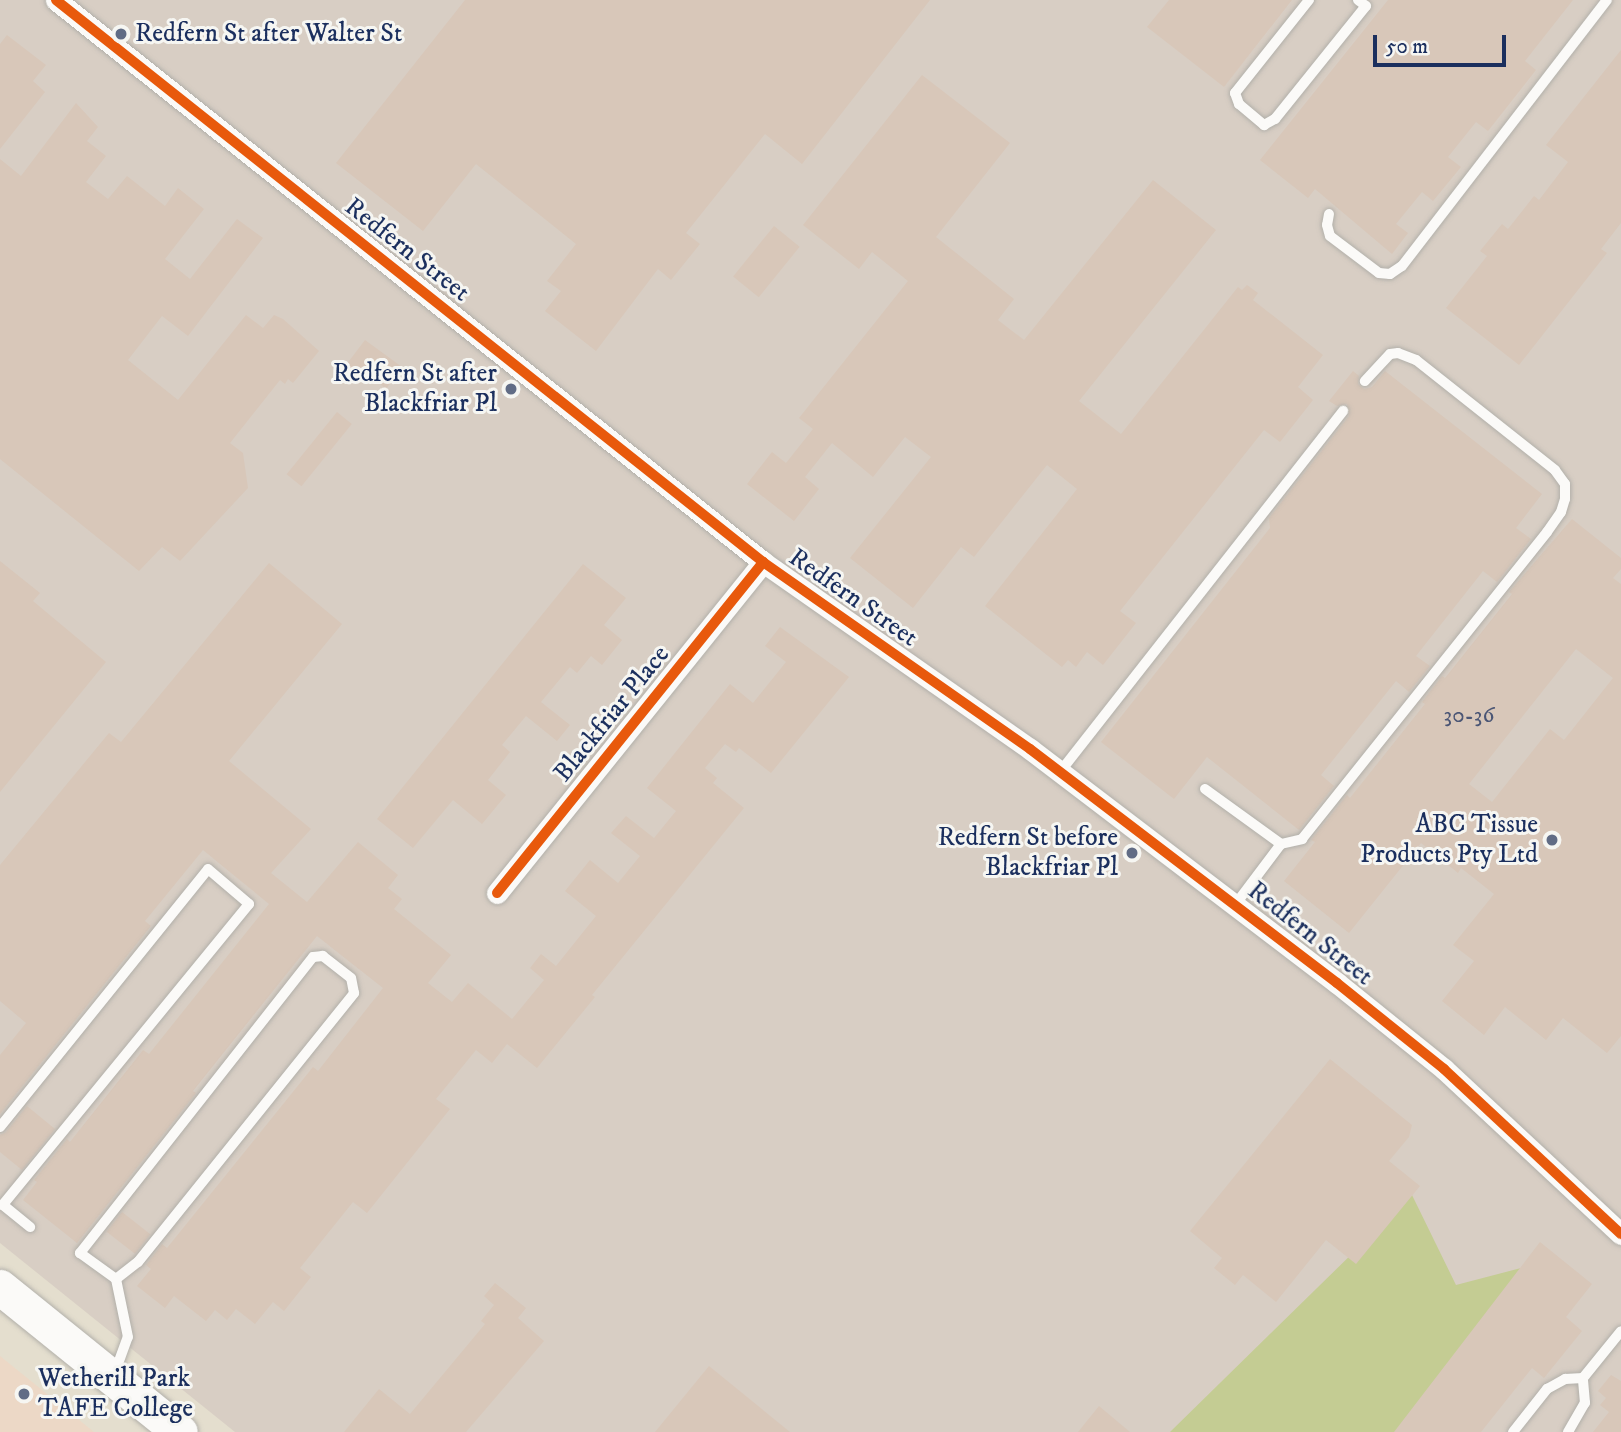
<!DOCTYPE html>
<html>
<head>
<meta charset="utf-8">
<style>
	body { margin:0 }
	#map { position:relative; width:1621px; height:1432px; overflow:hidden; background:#e4dece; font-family:"IM FELL DW Pica",serif }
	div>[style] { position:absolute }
	.built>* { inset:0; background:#ecd8c6 }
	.industrial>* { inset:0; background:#d8cec4 }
	.green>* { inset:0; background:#c4cc93 }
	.building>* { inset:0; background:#d8c7b9; transform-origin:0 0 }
	.roads { filter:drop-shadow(0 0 2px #b2b0aa) drop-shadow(0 0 2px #b2b0aa) }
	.service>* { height:10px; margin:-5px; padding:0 5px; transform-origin:5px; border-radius:5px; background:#fbfaf8 }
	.minor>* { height:21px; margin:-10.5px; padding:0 10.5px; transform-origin:10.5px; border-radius:10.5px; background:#fbfaf8 }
	.primary>* { height:35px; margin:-17.5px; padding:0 17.5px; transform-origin:17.5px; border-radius:17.5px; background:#fbfaf8 }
	.cycleway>* { height:10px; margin:-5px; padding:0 5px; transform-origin:5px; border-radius:5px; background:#e8590c }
	.dots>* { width:19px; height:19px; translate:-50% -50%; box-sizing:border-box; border:4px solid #f6f6f2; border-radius:50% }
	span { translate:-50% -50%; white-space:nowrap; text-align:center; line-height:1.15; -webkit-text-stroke:6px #f6f6f2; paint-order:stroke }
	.number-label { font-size:23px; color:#4b5675 }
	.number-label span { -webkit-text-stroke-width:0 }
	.poi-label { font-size:26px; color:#1b2f5e }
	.left { translate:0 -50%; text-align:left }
	.right { translate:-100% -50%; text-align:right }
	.street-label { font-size:26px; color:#1b2f5e }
	.scale { position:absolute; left:1373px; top:35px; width:133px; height:32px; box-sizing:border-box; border:4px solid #1b2f5e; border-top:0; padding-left:9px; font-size:21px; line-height:24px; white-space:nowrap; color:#1b2f5e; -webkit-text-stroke:5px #f6f6f2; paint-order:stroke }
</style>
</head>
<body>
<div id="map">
	<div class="built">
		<div style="clip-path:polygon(0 1356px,94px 1432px,0 1432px)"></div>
	</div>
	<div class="industrial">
		<div style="clip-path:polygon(0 0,1621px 0,1621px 1432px,235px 1432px,0 1243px)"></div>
	</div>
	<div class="green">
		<div style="clip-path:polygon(1412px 1195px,1456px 1285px,1521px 1268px,1399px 1432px,1170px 1432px)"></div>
	</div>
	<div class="building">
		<div style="clip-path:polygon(465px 0,930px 0,802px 164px,765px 134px,686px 233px,700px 244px,671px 280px,658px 269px,596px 351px,545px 311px,561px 291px,547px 281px,576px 244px,476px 164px,423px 231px,336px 163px)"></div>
		<div style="clip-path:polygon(1169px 0,1292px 0,1224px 87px,1147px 27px)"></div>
		<div style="clip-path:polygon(1388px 0,1573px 0,1525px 61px,1536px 70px,1488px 131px,1476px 122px,1448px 157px,1461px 167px,1433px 201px,1422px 192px,1396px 224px,1408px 233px,1392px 254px,1315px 189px,1308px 198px,1260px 160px)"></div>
		<div style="clip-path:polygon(7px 35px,46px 65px,33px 81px,45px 92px,0 149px,0 44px)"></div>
		<div style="clip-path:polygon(1621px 50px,1621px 223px,1601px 249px,1607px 253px,1519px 365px,1446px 308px,1487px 256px,1480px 251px,1502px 224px,1508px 229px,1534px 196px,1539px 200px,1568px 162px,1546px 145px)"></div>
		<div style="clip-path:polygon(922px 75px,1010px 143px,936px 237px,1014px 299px,998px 320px,1024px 340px,1153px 180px,1216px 230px,1079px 401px,1121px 434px,1238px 287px,1242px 290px,1247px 285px,1258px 293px,1253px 300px,1323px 355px,1298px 387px,1313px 400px,1280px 442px,1264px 430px,1120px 611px,1136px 623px,1103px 665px,1087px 652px,1076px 667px,1068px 660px,1062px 667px,985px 606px,1077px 489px,1047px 465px,974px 557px,961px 547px,913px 608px,850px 558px,931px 457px,905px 437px,873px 477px,832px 443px,805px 477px,819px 489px,794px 521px,747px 484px,772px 452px,786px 463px,813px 429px,799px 418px,908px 281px,872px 252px,859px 269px,803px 225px)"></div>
		<div style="clip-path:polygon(76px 103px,98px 127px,87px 141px,106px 156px,86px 182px,108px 199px,127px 176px,165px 206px,178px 188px,204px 209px,165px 259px,190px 279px,237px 219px,263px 238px,188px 336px,162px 316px,128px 360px,178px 400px,246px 315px,263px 328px,274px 315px,283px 319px,319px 351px,293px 383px,288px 379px,285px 384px,280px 380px,230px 443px,243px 453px,248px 488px,180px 561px,162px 547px,139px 571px,0 459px,0 159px,21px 176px)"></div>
		<div style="left:774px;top:226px;width:33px;height:65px;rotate:39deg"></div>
		<div style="clip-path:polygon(365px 340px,402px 367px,386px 389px,366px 372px,362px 377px,346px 365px)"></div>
		<div style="clip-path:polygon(1353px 371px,1359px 376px,1358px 384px,1364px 389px,1372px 387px,1385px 371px,1542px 494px,1516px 528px,1531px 539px,1497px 582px,1483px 571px,1416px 656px,1430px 666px,1409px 692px,1396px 681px,1321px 775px,1334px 786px,1299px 830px,1207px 757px,1174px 799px,1101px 742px,1270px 528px,1269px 518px,1349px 416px,1347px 404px,1337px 406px,1329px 401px)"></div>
		<div style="left:337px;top:412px;width:19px;height:80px;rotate:39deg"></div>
		<div style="clip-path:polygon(evenodd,1572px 519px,1621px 558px,1621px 569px,1613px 578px,1621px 584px,1621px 1036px,1607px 1053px,1563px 1018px,1546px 1040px,1505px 1007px,1484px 1035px,1442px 1001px,1474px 961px,1453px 945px,1494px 894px,1461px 868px,1458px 873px,1421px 843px,1349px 933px,1284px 881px,1315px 842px,1311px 840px,1347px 795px,1350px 798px,1425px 704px,1422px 702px,1442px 676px,1445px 678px,1512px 594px,1509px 592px,1572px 519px,1576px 649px,1613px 678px,1564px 740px,1550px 729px,1492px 802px,1469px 784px,1576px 649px)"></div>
		<div style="clip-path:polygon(0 561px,40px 593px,33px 601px,106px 662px,0 792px)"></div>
		<div style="clip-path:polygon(269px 563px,342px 624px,229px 761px,311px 829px,271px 873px,307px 902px,358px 842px,398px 875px,388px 888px,402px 899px,394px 909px,451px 955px,428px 983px,452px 1002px,468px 983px,512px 1019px,544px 980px,530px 968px,541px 954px,556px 966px,596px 916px,565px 891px,590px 860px,618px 883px,640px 856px,611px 833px,626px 816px,654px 838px,676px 811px,647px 788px,730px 684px,753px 703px,786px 662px,765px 646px,780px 627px,849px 677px,771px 773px,739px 748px,736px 752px,725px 744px,705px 768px,717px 778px,713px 783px,744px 808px,592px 995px,595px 997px,537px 1068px,507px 1044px,492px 1063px,476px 1050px,436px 1099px,450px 1109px,367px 1213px,353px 1202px,300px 1268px,311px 1277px,284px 1311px,273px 1302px,255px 1324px,236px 1309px,227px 1320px,215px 1310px,206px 1321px,174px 1296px,165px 1308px,137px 1286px,151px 1269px,146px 1265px,162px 1244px,167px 1248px,313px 1067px,318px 1071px,383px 988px,317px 936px,193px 1091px,196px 1093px,77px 1243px,23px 1200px,37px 1182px,34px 1180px,67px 1139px,70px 1142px,143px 1050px,149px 1054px,269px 904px,203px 850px,145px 921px,151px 926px,0 1114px,0 1055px,26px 1023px,0 1001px,0 865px,109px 733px,121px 742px)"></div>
		<div style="clip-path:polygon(583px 564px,626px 598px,604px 625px,622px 640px,602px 665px,591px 656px,577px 673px,570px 667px,541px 702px,570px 725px,557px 741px,526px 716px,502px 745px,510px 752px,488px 780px,506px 795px,482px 824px,453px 800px,413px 848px,377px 819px)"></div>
		<div style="clip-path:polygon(1330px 1059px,1412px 1125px,1409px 1137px,1389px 1161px,1420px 1186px,1356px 1264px,1326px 1240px,1276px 1302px,1243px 1275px,1235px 1285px,1214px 1268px,1222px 1258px,1190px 1231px)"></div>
		<div style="clip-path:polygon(27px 1106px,55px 1129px,22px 1170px,0 1152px,0 1135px,6px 1132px)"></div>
		<div style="left:122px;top:1212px;width:36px;height:25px;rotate:38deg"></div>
		<div style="clip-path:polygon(1540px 1242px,1592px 1284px,1566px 1317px,1582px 1331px,1544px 1378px,1532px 1368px,1481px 1432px,1394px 1432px)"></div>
		<div style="clip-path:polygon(495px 1283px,526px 1308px,518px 1318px,544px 1341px,466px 1432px,344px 1432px,379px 1389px,410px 1414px,485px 1324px,481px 1321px,494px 1305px,484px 1296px)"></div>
		<div style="clip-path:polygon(709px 1366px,790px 1432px,655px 1432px)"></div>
		<div style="clip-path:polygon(1611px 1375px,1621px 1381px,1621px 1432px,1593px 1432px,1609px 1412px,1600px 1405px,1606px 1398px,1598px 1391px)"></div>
		<div style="clip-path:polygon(1099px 1406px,1130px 1432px,1078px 1432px)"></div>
	</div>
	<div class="roads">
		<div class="service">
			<div style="left:1309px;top:0;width:119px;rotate:128.5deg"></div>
			<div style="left:1235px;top:93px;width:12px;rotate:70deg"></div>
			<div style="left:1239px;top:104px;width:33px;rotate:40deg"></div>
			<div style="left:1264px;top:125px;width:13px;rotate:-29deg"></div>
			<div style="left:1275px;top:119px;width:145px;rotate:-51.2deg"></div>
			<div style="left:1366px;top:6px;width:10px;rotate:-143deg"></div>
			<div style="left:1329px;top:214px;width:11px;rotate:100deg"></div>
			<div style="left:1327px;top:225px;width:11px;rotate:75deg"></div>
			<div style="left:1330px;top:236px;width:61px;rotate:37.1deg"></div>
			<div style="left:1379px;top:273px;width:11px;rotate:5deg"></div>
			<div style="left:1390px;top:274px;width:14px;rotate:-34deg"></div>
			<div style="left:1402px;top:266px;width:336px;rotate:-52.4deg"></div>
			<div style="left:1060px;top:772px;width:459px;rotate:-51.9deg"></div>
			<div style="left:1205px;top:789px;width:94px;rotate:35.9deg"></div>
			<div style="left:1235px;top:905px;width:76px;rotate:-53deg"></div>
			<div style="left:1281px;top:844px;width:22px;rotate:-13deg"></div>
			<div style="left:1302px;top:839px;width:393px;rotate:-51.4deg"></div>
			<div style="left:1547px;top:532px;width:24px;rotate:-55deg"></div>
			<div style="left:1561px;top:512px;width:14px;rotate:-73deg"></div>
			<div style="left:1565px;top:499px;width:15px;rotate:-90deg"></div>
			<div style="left:1565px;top:484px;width:17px;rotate:-126deg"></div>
			<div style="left:1555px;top:470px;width:177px;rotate:-141.6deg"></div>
			<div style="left:1416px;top:360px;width:19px;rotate:-159deg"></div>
			<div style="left:1398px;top:353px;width:8px;rotate:173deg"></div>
			<div style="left:1390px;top:354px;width:37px;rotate:133deg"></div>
			<div style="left:0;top:1127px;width:331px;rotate:-51.1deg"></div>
			<div style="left:208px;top:869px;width:54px;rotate:40.5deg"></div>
			<div style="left:249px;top:904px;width:389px;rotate:129.3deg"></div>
			<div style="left:3px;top:1205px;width:35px;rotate:39deg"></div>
			<div style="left:115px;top:1372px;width:37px;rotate:-70deg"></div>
			<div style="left:128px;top:1337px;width:59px;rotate:-101.7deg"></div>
			<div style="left:116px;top:1279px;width:28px;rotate:-38deg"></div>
			<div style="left:138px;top:1262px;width:345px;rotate:-51.2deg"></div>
			<div style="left:354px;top:993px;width:15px;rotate:-101deg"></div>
			<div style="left:351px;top:978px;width:36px;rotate:-142deg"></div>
			<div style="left:323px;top:956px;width:10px;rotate:174deg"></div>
			<div style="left:313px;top:957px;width:377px;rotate:128.2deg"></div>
			<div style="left:80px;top:1253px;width:44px;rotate:35.8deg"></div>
			<div style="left:1513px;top:1432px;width:55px;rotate:-51.7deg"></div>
			<div style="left:1547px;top:1389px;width:21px;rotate:-29deg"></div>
			<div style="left:1565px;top:1379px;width:18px;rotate:-3deg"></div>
			<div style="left:1568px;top:1432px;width:34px;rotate:-60deg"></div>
			<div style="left:1585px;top:1403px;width:25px;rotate:-95deg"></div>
			<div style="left:1583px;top:1378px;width:60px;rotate:-51deg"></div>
		</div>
		<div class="minor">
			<div style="left:56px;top:0;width:903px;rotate:38.48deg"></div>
			<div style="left:763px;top:562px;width:326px;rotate:35deg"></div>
			<div style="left:1030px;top:749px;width:386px;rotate:37.3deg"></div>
			<div style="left:1337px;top:983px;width:137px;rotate:38.8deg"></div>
			<div style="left:1444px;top:1069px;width:242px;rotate:43deg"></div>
			<div style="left:497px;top:893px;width:425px;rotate:-51.2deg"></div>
		</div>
		<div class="primary">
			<div style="left:0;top:1287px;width:231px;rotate:38.9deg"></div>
		</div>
	</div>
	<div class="cycleway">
		<div style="left:56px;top:0;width:903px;rotate:38.48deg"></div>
		<div style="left:763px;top:562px;width:326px;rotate:35deg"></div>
		<div style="left:1030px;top:749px;width:386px;rotate:37.3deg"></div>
		<div style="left:1337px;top:983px;width:137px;rotate:38.8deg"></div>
		<div style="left:1444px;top:1069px;width:242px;rotate:43deg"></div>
		<div style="left:497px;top:893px;width:425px;rotate:-51.2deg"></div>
	</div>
	<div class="dots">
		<div style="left:121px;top:34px;background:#616c85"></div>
		<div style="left:511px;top:389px;background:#616c85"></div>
		<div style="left:1552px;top:840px;background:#616c85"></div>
		<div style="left:1132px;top:853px;background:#616c85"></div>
		<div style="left:24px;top:1394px;background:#616c85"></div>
	</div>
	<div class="number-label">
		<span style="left:1469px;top:716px">30-36</span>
	</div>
	<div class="poi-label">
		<span class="left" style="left:135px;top:34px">Redfern St after Walter St</span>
		<span class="right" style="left:497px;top:389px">Redfern St after<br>Blackfriar Pl</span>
		<span class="right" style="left:1538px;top:840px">ABC Tissue<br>Products Pty Ltd</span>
		<span class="right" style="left:1118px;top:853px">Redfern St before<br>Blackfriar Pl</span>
		<span class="left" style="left:38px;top:1394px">Wetherill Park<br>TAFE College</span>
	</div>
	<div class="street-label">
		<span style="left:407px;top:250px;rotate:38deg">Redfern Street</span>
		<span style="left:853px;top:598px;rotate:35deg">Redfern Street</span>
		<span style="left:612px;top:714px;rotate:-51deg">Blackfriar Place</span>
		<span style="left:1310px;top:934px;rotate:38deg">Redfern Street</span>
	</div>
	<div class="scale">50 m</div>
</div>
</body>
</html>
